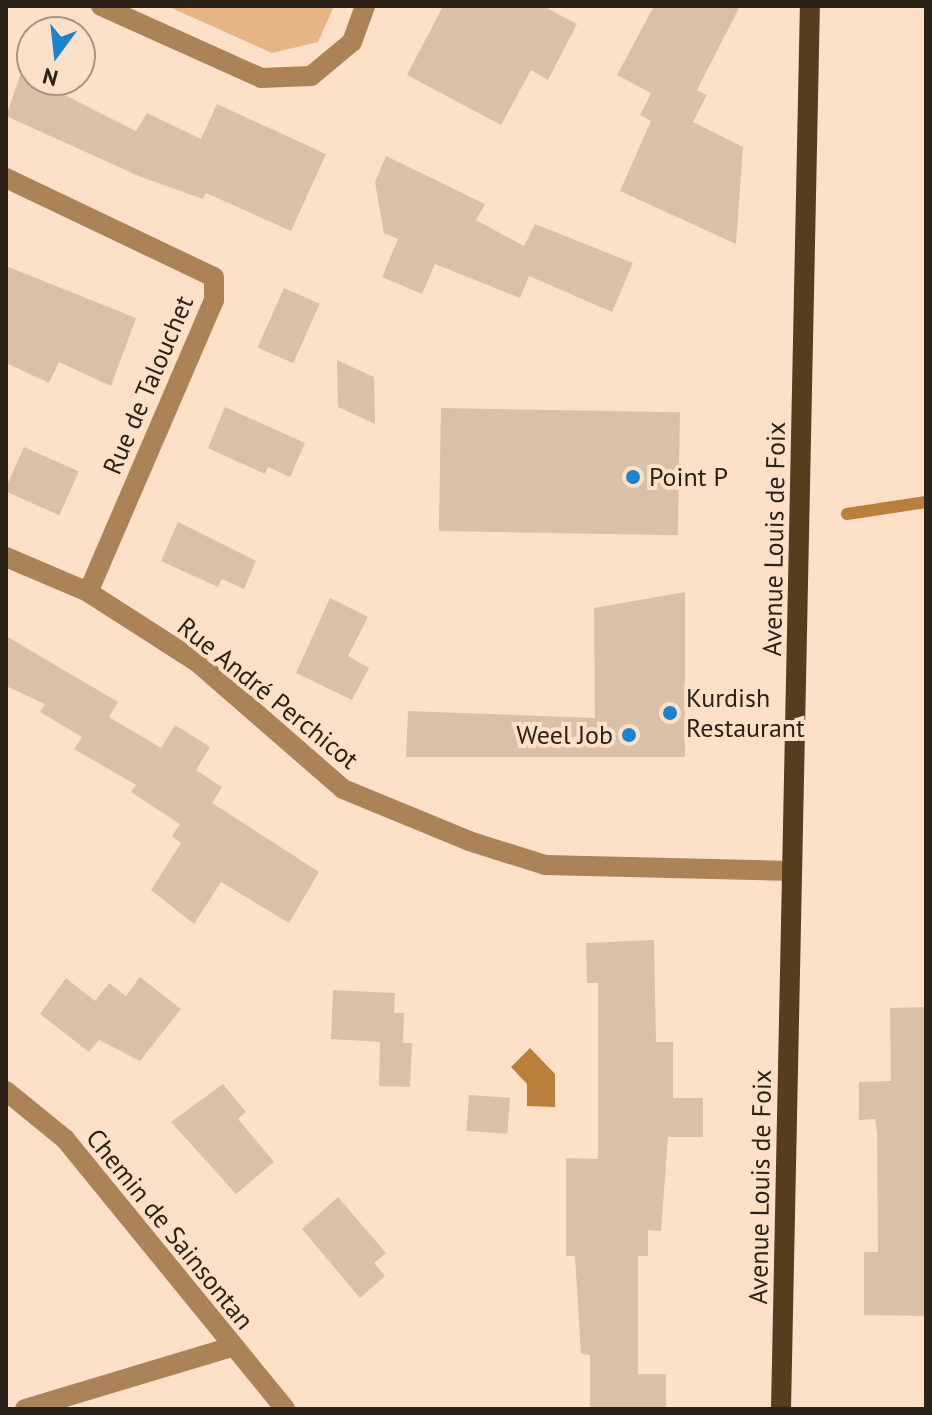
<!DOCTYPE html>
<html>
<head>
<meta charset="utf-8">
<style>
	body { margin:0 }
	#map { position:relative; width:932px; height:1415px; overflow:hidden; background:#fce1c8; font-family:"PT Sans",sans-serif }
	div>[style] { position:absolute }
	.green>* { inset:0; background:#e5b585 }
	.water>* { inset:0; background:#bc7e3b }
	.stream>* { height:12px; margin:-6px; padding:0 6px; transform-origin:6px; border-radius:6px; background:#bc7e3b }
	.building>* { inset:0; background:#d9c0a7; transform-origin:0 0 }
	.minor>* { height:20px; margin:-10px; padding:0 10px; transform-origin:10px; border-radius:10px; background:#ac8257 }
	.major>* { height:20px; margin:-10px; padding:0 10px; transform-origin:10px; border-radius:10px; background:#583c1e }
	.dots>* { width:22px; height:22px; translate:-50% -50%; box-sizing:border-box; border:4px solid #fce1c8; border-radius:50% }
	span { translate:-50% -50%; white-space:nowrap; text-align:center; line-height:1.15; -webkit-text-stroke:8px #fce1c8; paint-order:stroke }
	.street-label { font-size:26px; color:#2b2218 }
	.poi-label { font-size:26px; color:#2b2218 }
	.left { translate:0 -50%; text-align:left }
	.right { translate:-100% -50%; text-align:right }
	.frame { position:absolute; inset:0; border:8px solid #2b2218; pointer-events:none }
	.north { position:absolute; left:16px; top:16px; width:80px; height:80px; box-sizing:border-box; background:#fce1c8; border:2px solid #a89582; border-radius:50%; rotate:195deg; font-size:22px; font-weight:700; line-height:32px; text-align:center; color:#2b2218 }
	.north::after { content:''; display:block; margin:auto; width:28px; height:36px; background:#1a85cf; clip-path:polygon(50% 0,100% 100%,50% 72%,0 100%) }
</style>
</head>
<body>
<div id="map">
	<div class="green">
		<div style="clip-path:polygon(167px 6px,334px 6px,318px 42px,272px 53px)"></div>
	</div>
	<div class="water">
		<div style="clip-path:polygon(530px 1048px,555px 1074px,555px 1107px,527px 1106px,527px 1084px,511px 1067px)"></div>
	</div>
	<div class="stream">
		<div style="left:847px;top:514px;width:80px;rotate:-8.6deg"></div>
	</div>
	<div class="building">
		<div style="clip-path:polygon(443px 6px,543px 6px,577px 24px,548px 80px,531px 70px,501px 125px,407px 75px)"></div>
		<div style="clip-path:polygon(654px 6px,740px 6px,697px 90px,707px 95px,693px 122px,743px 147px,736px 244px,620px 191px,651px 121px,640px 115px,651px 93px,617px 75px)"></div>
		<div style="clip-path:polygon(21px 73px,136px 131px,147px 113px,201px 139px,217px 104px,326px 154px,291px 231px,206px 193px,203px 199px,141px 177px,6px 116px)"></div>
		<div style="clip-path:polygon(386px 156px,485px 204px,476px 220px,524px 246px,535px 224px,633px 263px,612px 312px,529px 276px,520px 298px,435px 264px,422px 294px,382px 277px,398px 239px,384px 233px,375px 182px)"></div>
		<div style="clip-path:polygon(6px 266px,136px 318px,111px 386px,59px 362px,49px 383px,6px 363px)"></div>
		<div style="left:284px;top:288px;width:39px;height:65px;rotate:24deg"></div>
		<div style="clip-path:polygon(337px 360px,374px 377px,375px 424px,338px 407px)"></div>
		<div style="clip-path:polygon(225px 407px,305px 443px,290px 477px,268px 467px,265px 474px,208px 448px)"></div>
		<div style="left:441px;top:408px;width:239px;height:123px;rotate:1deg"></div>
		<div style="left:24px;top:447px;width:60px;height:48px;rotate:24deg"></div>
		<div style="clip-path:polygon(178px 522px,256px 561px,244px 589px,222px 579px,218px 587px,161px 561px)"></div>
		<div style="clip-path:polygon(685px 592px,685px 757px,406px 757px,408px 711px,595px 718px,594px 608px)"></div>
		<div style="clip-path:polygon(330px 598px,368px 617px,348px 656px,369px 668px,352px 700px,296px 673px)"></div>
		<div style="clip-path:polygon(6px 636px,118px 702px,109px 717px,161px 748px,175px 725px,210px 747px,196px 770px,222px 787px,212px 803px,319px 872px,289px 923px,221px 882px,194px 924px,151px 890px,181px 843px,172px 836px,180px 824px,131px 792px,136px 785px,74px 749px,82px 737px,40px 712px,45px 704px,6px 686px)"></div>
		<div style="clip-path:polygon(654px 940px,656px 1042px,673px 1042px,673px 1098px,703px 1098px,703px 1137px,668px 1137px,661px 1231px,648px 1230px,648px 1256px,638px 1256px,638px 1374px,666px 1374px,666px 1409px,590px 1409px,590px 1355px,581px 1354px,575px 1256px,566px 1256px,566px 1158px,598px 1159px,598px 983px,587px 983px,586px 943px)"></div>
		<div style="clip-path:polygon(140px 977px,181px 1009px,140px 1061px,99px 1040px,89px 1052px,40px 1014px,66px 978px,95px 1001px,109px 983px,126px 996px)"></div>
		<div style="clip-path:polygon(333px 990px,395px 993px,394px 1013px,404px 1013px,403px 1043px,412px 1043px,410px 1087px,379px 1086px,380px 1042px,397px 1043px,331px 1039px)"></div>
		<div style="clip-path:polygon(926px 1007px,926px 1316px,864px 1315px,864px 1252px,878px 1252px,877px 1132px,875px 1119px,859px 1120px,859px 1082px,891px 1081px,890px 1008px)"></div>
		<div style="clip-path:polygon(223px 1084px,246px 1112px,238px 1119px,274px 1162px,236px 1194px,171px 1122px)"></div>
		<div style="left:469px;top:1095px;width:41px;height:36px;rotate:4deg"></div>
		<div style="clip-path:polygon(338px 1197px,386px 1253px,374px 1263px,385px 1276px,360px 1298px,302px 1229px)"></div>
	</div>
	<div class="minor">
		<div style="left:101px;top:6px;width:175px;rotate:24.2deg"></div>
		<div style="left:261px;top:78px;width:50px;rotate:-2.3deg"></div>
		<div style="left:311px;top:76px;width:53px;rotate:-39.7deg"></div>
		<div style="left:352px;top:42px;width:38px;rotate:-70deg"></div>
		<div style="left:6px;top:178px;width:230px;rotate:25.5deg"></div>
		<div style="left:214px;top:277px;width:23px;rotate:90deg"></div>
		<div style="left:214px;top:300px;width:318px;rotate:113.3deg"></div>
		<div style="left:6px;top:557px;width:89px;rotate:23.1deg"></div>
		<div style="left:88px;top:592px;width:130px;rotate:32.7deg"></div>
		<div style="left:197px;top:662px;width:194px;rotate:41deg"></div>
		<div style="left:343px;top:789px;width:136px;rotate:22.4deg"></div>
		<div style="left:469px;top:841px;width:80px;rotate:17.5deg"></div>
		<div style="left:545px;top:865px;width:246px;rotate:1.4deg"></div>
		<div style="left:6px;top:1091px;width:76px;rotate:39.1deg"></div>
		<div style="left:65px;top:1139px;width:348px;rotate:50.8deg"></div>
		<div style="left:25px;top:1409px;width:216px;rotate:-16.7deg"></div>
	</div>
	<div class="major">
		<div style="left:781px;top:1409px;width:1403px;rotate:-88.82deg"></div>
	</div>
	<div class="dots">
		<div style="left:633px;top:477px;background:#1a85cf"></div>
		<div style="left:670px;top:713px;background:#1a85cf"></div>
		<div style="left:629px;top:735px;background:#1a85cf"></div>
	</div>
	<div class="street-label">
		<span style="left:148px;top:385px;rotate:-67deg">Rue de Talouchet</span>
		<span style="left:774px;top:539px;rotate:-89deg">Avenue Louis de Foix</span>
		<span style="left:268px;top:693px;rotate:39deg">Rue André Perchicot</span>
		<span style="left:760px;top:1187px;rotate:-89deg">Avenue Louis de Foix</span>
		<span style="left:170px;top:1229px;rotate:51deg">Chemin de Sainsontan</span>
	</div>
	<div class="poi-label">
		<span class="left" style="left:649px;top:477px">Point P</span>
		<span class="left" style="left:686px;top:713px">Kurdish<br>Restaurant</span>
		<span class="right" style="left:613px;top:735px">Weel Job</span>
	</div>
	<div class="frame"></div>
	<div class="north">N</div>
</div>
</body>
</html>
